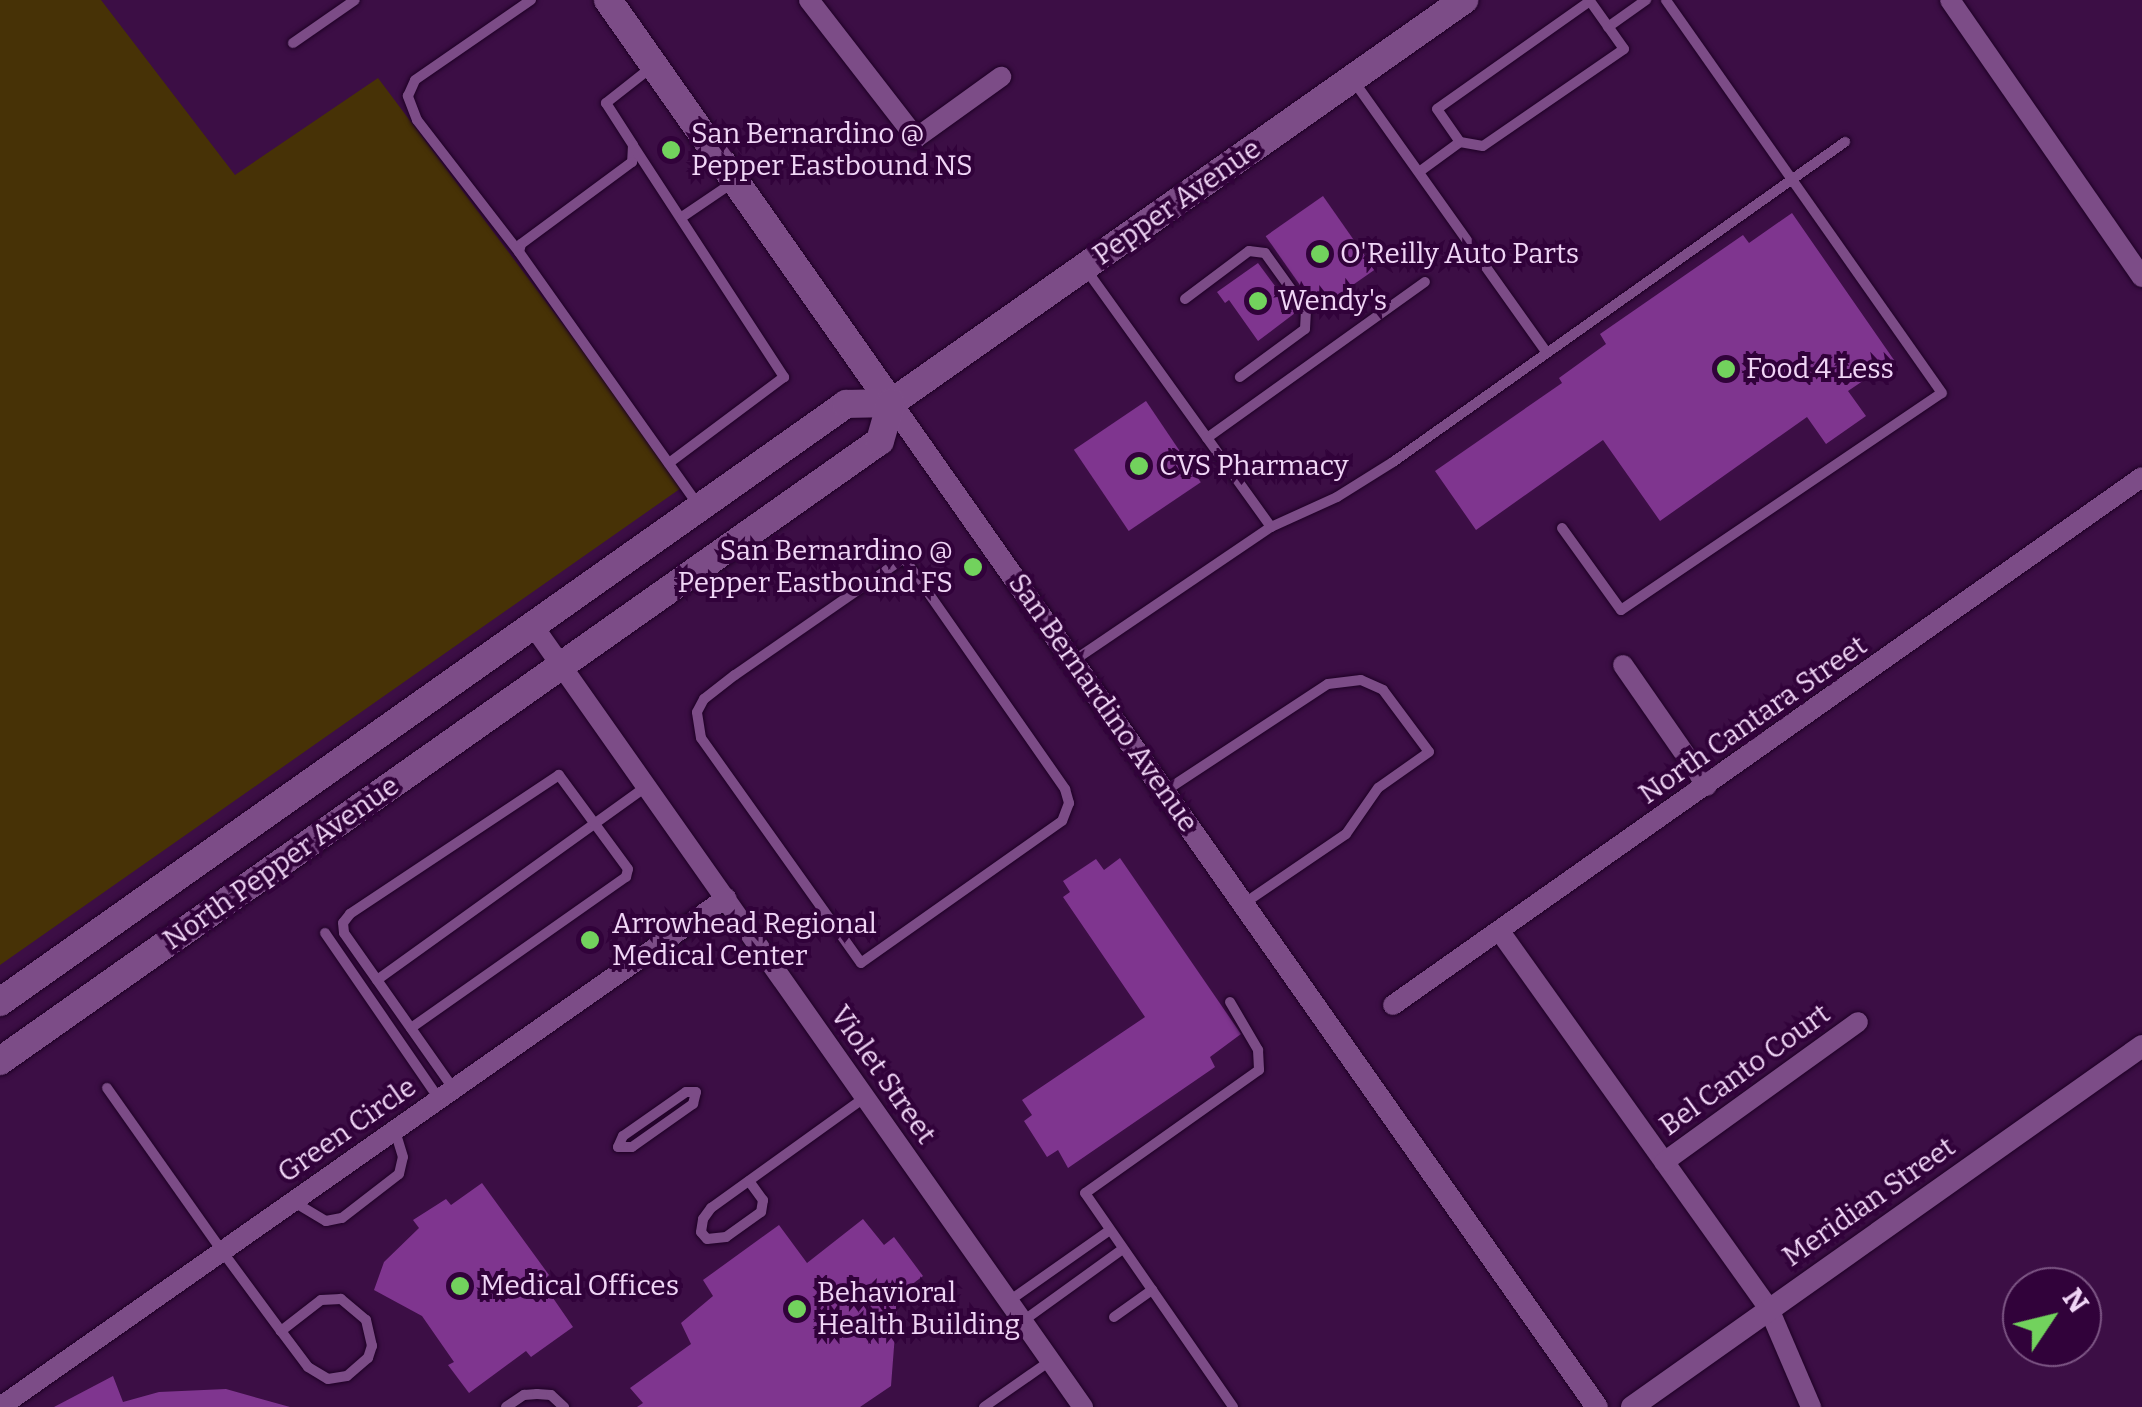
<!DOCTYPE html>
<html>
<head>
<meta charset="utf-8">
<style>
	body { margin:0 }
	#map { position:relative; width:2142px; height:1407px; overflow:hidden; background:#3c0e45; font-family:Bitter,serif }
	div>[style] { position:absolute }
	.green>* { inset:0; background:#473206 }
	.building>* { inset:0; background:#7f358f; transform-origin:0 0 }
	.roads { filter:drop-shadow(0 0 2px #1e0025) drop-shadow(0 0 2px #1e0025) }
	.service>* { height:10px; margin:-5px; padding:0 5px; transform-origin:5px; border-radius:5px; background:#7c4c87 }
	.minor>* { height:20px; margin:-10px; padding:0 10px; transform-origin:10px; border-radius:10px; background:#7c4c87 }
	.tertiary>* { height:22px; margin:-11px; padding:0 11px; transform-origin:11px; border-radius:11px; background:#7c4c87 }
	.secondary>* { height:28px; margin:-14px; padding:0 14px; transform-origin:14px; border-radius:14px; background:#7c4c87 }
	.dots>* { width:28px; height:28px; translate:-50% -50%; box-sizing:border-box; border:5px solid #31023a; border-radius:50% }
	span { translate:-50% -50%; white-space:nowrap; text-align:center; line-height:1.15; -webkit-text-stroke:8px #31023a; paint-order:stroke }
	.poi-label { font-size:28px; color:#f0d5f6 }
	.left { translate:0 -50%; text-align:left }
	.right { translate:-100% -50%; text-align:right }
	.street-label { font-size:28px; color:#f0d5f6 }
	.north { position:absolute; left:2002px; top:1267px; width:100px; height:100px; box-sizing:border-box; background:#31023a; border:2px solid #7d5685; border-radius:50%; rotate:55deg; font-size:28px; font-weight:700; line-height:40px; text-align:center; color:#f0d5f6 }
	.north::after { content:''; display:block; margin:auto; width:35px; height:45px; background:#72d25d; clip-path:polygon(50% 0,100% 100%,50% 72%,0 100%) }
</style>
</head>
<body>
<div id="map">
	<div class="green">
		<div style="clip-path:polygon(0 0,101px 0,235px 175px,378px 78px,684px 486px,0 965px)"></div>
	</div>
	<div class="building">
		<div style="left:1323px;top:196px;width:90px;height:70px;rotate:55deg"></div>
		<div style="clip-path:polygon(1792px 213px,1894px 360px,1848px 391px,1866px 416px,1826px 444px,1807px 417px,1660px 521px,1603px 440px,1476px 530px,1435px 471px,1562px 383px,1559px 378px,1606px 344px,1600px 334px,1743px 235px,1749px 243px)"></div>
		<div style="clip-path:polygon(1258px 263px,1295px 313px,1258px 341px,1229px 300px,1225px 303px,1217px 292px)"></div>
		<div style="left:1146px;top:401px;width:98px;height:87px;rotate:56deg"></div>
		<div style="clip-path:polygon(1120px 858px,1241px 1034px,1210px 1057px,1215px 1067px,1068px 1168px,1058px 1150px,1047px 1157px,1024px 1121px,1032px 1115px,1022px 1100px,1145px 1017px,1063px 897px,1070px 892px,1063px 881px,1096px 859px,1104px 870px)"></div>
		<div style="clip-path:polygon(482px 1183px,549px 1275px,542px 1282px,573px 1327px,531px 1357px,526px 1351px,469px 1393px,448px 1365px,454px 1362px,422px 1316px,374px 1290px,384px 1262px,419px 1228px,413px 1220px,446px 1199px,451px 1205px)"></div>
		<div style="clip-path:polygon(863px 1219px,884px 1245px,894px 1237px,923px 1276px,898px 1295px,891px 1386px,860px 1407px,637px 1407px,643px 1403px,630px 1388px,691px 1344px,681px 1323px,713px 1296px,703px 1280px,779px 1225px,807px 1263px)"></div>
		<div style="clip-path:polygon(113px 1376px,123px 1402px,159px 1392px,226px 1389px,290px 1407px,54px 1407px)"></div>
	</div>
	<div class="roads">
		<div class="service">
			<div style="left:1608px;top:27px;width:47px;rotate:-35.4deg"></div>
			<div style="left:293px;top:43px;width:75px;rotate:-34.7deg"></div>
			<div style="left:653px;top:66px;width:60px;rotate:141.8deg"></div>
			<div style="left:606px;top:103px;width:50px;rotate:57.3deg"></div>
			<div style="left:633px;top:145px;width:17px;rotate:93deg"></div>
			<div style="left:632px;top:162px;width:138px;rotate:143.5deg"></div>
			<div style="left:521px;top:244px;width:8px;rotate:104deg"></div>
			<div style="left:519px;top:252px;width:310px;rotate:54.7deg"></div>
			<div style="left:1353px;top:80px;width:334px;rotate:54.6deg"></div>
			<div style="left:634px;top:147px;width:275px;rotate:56.9deg"></div>
			<div style="left:784px;top:377px;width:144px;rotate:143.2deg"></div>
			<div style="left:1419px;top:172px;width:51px;rotate:-36.2deg"></div>
			<div style="left:1460px;top:142px;width:23px;rotate:10deg"></div>
			<div style="left:1483px;top:146px;width:171px;rotate:-34.5deg"></div>
			<div style="left:1624px;top:49px;width:59px;rotate:-125.3deg"></div>
			<div style="left:1590px;top:1px;width:187px;rotate:144.8deg"></div>
			<div style="left:1437px;top:109px;width:40px;rotate:55.1deg"></div>
			<div style="left:682px;top:217px;width:64px;rotate:-34.2deg"></div>
			<div style="left:519px;top:252px;width:167px;rotate:-127.7deg"></div>
			<div style="left:417px;top:120px;width:26px;rotate:-111deg"></div>
			<div style="left:408px;top:96px;width:17px;rotate:-66deg"></div>
			<div style="left:415px;top:80px;width:141px;rotate:-34.6deg"></div>
			<div style="left:1085px;top:268px;width:319px;rotate:54.3deg"></div>
			<div style="left:1185px;top:299px;width:80px;rotate:-36.9deg"></div>
			<div style="left:1249px;top:251px;width:16px;rotate:7deg"></div>
			<div style="left:1265px;top:253px;width:70px;rotate:54.3deg"></div>
			<div style="left:1306px;top:310px;width:19px;rotate:93deg"></div>
			<div style="left:1305px;top:329px;width:81px;rotate:143.6deg"></div>
			<div style="left:1207px;top:438px;width:268px;rotate:-35.6deg"></div>
			<div style="left:1562px;top:528px;width:101px;rotate:54.3deg"></div>
			<div style="left:1621px;top:610px;width:387px;rotate:-34.1deg"></div>
			<div style="left:1942px;top:393px;width:480px;rotate:-125.1deg"></div>
			<div style="left:904px;top:558px;width:282px;rotate:55.1deg"></div>
			<div style="left:1065px;top:789px;width:15px;rotate:74deg"></div>
			<div style="left:1069px;top:803px;width:19px;rotate:111deg"></div>
			<div style="left:1062px;top:821px;width:246px;rotate:144.8deg"></div>
			<div style="left:861px;top:963px;width:276px;rotate:-125.4deg"></div>
			<div style="left:701px;top:738px;width:26px;rotate:-99deg"></div>
			<div style="left:697px;top:712px;width:15px;rotate:-62deg"></div>
			<div style="left:704px;top:699px;width:39px;rotate:-38deg"></div>
			<div style="left:735px;top:675px;width:206px;rotate:-34.7deg"></div>
			<div style="left:1073px;top:661px;width:239px;rotate:-34.1deg"></div>
			<div style="left:1271px;top:527px;width:72px;rotate:-24.4deg"></div>
			<div style="left:1337px;top:497px;width:66px;rotate:-32deg"></div>
			<div style="left:1393px;top:462px;width:554px;rotate:-35.3deg"></div>
			<div style="left:1165px;top:791px;width:195px;rotate:-33.3deg"></div>
			<div style="left:1328px;top:684px;width:33px;rotate:-7deg"></div>
			<div style="left:1361px;top:680px;width:24px;rotate:24deg"></div>
			<div style="left:1383px;top:690px;width:77px;rotate:53.4deg"></div>
			<div style="left:1429px;top:752px;width:62px;rotate:144.8deg"></div>
			<div style="left:1378px;top:788px;width:56px;rotate:124.8deg"></div>
			<div style="left:1346px;top:834px;width:125px;rotate:145.8deg"></div>
			<div style="left:325px;top:933px;width:201px;rotate:55.5deg"></div>
			<div style="left:377px;top:980px;width:331px;rotate:-35.7deg"></div>
			<div style="left:1230px;top:1002px;width:56px;rotate:59.7deg"></div>
			<div style="left:1258px;top:1050px;width:20px;rotate:87deg"></div>
			<div style="left:1259px;top:1070px;width:213px;rotate:144.7deg"></div>
			<div style="left:1085px;top:1193px;width:260px;rotate:55.3deg"></div>
			<div style="left:411px;top:1028px;width:263px;rotate:-35.1deg"></div>
			<div style="left:626px;top:877px;width:8px;rotate:-76deg"></div>
			<div style="left:628px;top:869px;width:117px;rotate:-126.3deg"></div>
			<div style="left:559px;top:775px;width:251px;rotate:146.4deg"></div>
			<div style="left:350px;top:914px;width:11px;rotate:128deg"></div>
			<div style="left:343px;top:923px;width:10px;rotate:84deg"></div>
			<div style="left:344px;top:933px;width:189px;rotate:54.9deg"></div>
			<div style="left:107px;top:1088px;width:199px;rotate:54.8deg"></div>
			<div style="left:222px;top:1251px;width:99px;rotate:53.6deg"></div>
			<div style="left:281px;top:1331px;width:45px;rotate:53.1deg"></div>
			<div style="left:308px;top:1367px;width:23px;rotate:31deg"></div>
			<div style="left:328px;top:1379px;width:19px;rotate:-9deg"></div>
			<div style="left:347px;top:1376px;width:28px;rotate:-41deg"></div>
			<div style="left:368px;top:1358px;width:13px;rotate:-72deg"></div>
			<div style="left:372px;top:1346px;width:27px;rotate:-103deg"></div>
			<div style="left:366px;top:1320px;width:33px;rotate:-140deg"></div>
			<div style="left:341px;top:1299px;width:20px;rotate:177deg"></div>
			<div style="left:321px;top:1300px;width:51px;rotate:142.2deg"></div>
			<div style="left:618px;top:1147px;width:14px"></div>
			<div style="left:632px;top:1147px;width:75px;rotate:-35.2deg"></div>
			<div style="left:693px;top:1104px;width:12px;rotate:-76deg"></div>
			<div style="left:618px;top:1147px;width:12px;rotate:-66deg"></div>
			<div style="left:623px;top:1136px;width:77px;rotate:-34.9deg"></div>
			<div style="left:686px;top:1092px;width:10px"></div>
			<div style="left:749px;top:1181px;width:24px;rotate:54deg"></div>
			<div style="left:763px;top:1200px;width:12px;rotate:99deg"></div>
			<div style="left:761px;top:1212px;width:43px;rotate:144.5deg"></div>
			<div style="left:726px;top:1237px;width:19px;rotate:174deg"></div>
			<div style="left:707px;top:1239px;width:9px;rotate:-131deg"></div>
			<div style="left:701px;top:1232px;width:13px;rotate:-81deg"></div>
			<div style="left:703px;top:1219px;width:14px;rotate:-54deg"></div>
			<div style="left:711px;top:1208px;width:188px;rotate:-35.7deg"></div>
			<div style="left:294px;top:1202px;width:37px;rotate:31deg"></div>
			<div style="left:326px;top:1221px;width:16px;rotate:-11deg"></div>
			<div style="left:342px;top:1218px;width:72px;rotate:-37.7deg"></div>
			<div style="left:399px;top:1174px;width:17px;rotate:-77deg"></div>
			<div style="left:403px;top:1157px;width:28px;rotate:-107deg"></div>
			<div style="left:1009px;top:1301px;width:123px;rotate:-35.1deg"></div>
			<div style="left:1114px;top:1317px;width:47px;rotate:-35.4deg"></div>
			<div style="left:1023px;top:1321px;width:123px;rotate:-35.8deg"></div>
			<div style="left:506px;top:1407px;width:22px;rotate:-34deg"></div>
			<div style="left:524px;top:1395px;width:13px;rotate:-4deg"></div>
			<div style="left:537px;top:1394px;width:14px;rotate:4deg"></div>
			<div style="left:551px;top:1395px;width:18px;rotate:43deg"></div>
			<div style="left:984px;top:1407px;width:80px;rotate:-34.9deg"></div>
		</div>
		<div class="minor">
			<div style="left:809px;top:0;width:175px;rotate:52.2deg"></div>
			<div style="left:916px;top:138px;width:105px;rotate:-35.7deg"></div>
			<div style="left:1950px;top:0;width:337px;rotate:55.3deg"></div>
			<div style="left:534px;top:627px;width:954px;rotate:54.86deg"></div>
			<div style="left:1623px;top:665px;width:147px;rotate:55.2deg"></div>
			<div style="left:1501px;top:933px;width:462px;rotate:54.5deg"></div>
			<div style="left:1769px;top:1309px;width:107px;rotate:66.8deg"></div>
			<div style="left:1393px;top:1005px;width:916px;rotate:-35.18deg"></div>
			<div style="left:1664px;top:1162px;width:239px;rotate:-35.8deg"></div>
			<div style="left:0;top:1407px;width:887px;rotate:-35.03deg"></div>
		</div>
		<div class="tertiary">
			<div style="left:891px;top:403px;width:1227px;rotate:54.89deg"></div>
			<div style="left:1632px;top:1407px;width:625px;rotate:-35.29deg"></div>
		</div>
		<div class="secondary">
			<div style="left:608px;top:0;width:492px;rotate:54.9deg"></div>
			<div style="left:0;top:1002px;width:1036px;rotate:-35.25deg"></div>
			<div style="left:846px;top:404px;width:45px;rotate:-1.3deg"></div>
			<div style="left:891px;top:403px;width:701px;rotate:-35.12deg"></div>
			<div style="left:0;top:1061px;width:1076px;rotate:-35.17deg"></div>
			<div style="left:880px;top:441px;width:40px;rotate:-74deg"></div>
		</div>
	</div>
	<div class="dots">
		<div style="left:671px;top:150px;background:#72d25d"></div>
		<div style="left:1320px;top:254px;background:#72d25d"></div>
		<div style="left:1258px;top:301px;background:#72d25d"></div>
		<div style="left:1726px;top:369px;background:#72d25d"></div>
		<div style="left:1139px;top:466px;background:#72d25d"></div>
		<div style="left:973px;top:567px;background:#72d25d"></div>
		<div style="left:590px;top:940px;background:#72d25d"></div>
		<div style="left:460px;top:1286px;background:#72d25d"></div>
		<div style="left:797px;top:1309px;background:#72d25d"></div>
	</div>
	<div class="poi-label">
		<span class="left" style="left:691px;top:150px">San Bernardino @<br>Pepper Eastbound NS</span>
		<span class="left" style="left:1340px;top:254px">O'Reilly Auto Parts</span>
		<span class="left" style="left:1278px;top:301px">Wendy's</span>
		<span class="left" style="left:1746px;top:369px">Food 4 Less</span>
		<span class="left" style="left:1159px;top:466px">CVS Pharmacy</span>
		<span class="right" style="left:953px;top:567px">San Bernardino @<br>Pepper Eastbound FS</span>
		<span class="left" style="left:612px;top:940px">Arrowhead Regional<br>Medical Center</span>
		<span class="left" style="left:480px;top:1286px">Medical Offices</span>
		<span class="left" style="left:817px;top:1309px">Behavioral<br>Health Building</span>
	</div>
	<div class="street-label">
		<span style="left:1177px;top:202px;rotate:-35deg">Pepper Avenue</span>
		<span style="left:1103px;top:703px;rotate:55deg">San Bernardino Avenue</span>
		<span style="left:1753px;top:720px;rotate:-35deg">North Cantara Street</span>
		<span style="left:281px;top:863px;rotate:-35deg">North Pepper Avenue</span>
		<span style="left:1745px;top:1070px;rotate:-36deg">Bel Canto Court</span>
		<span style="left:883px;top:1075px;rotate:55deg">Violet Street</span>
		<span style="left:347px;top:1130px;rotate:-35deg">Green Circle</span>
		<span style="left:1869px;top:1202px;rotate:-35deg">Meridian Street</span>
	</div>
	<div class="north">N</div>
</div>
</body>
</html>
